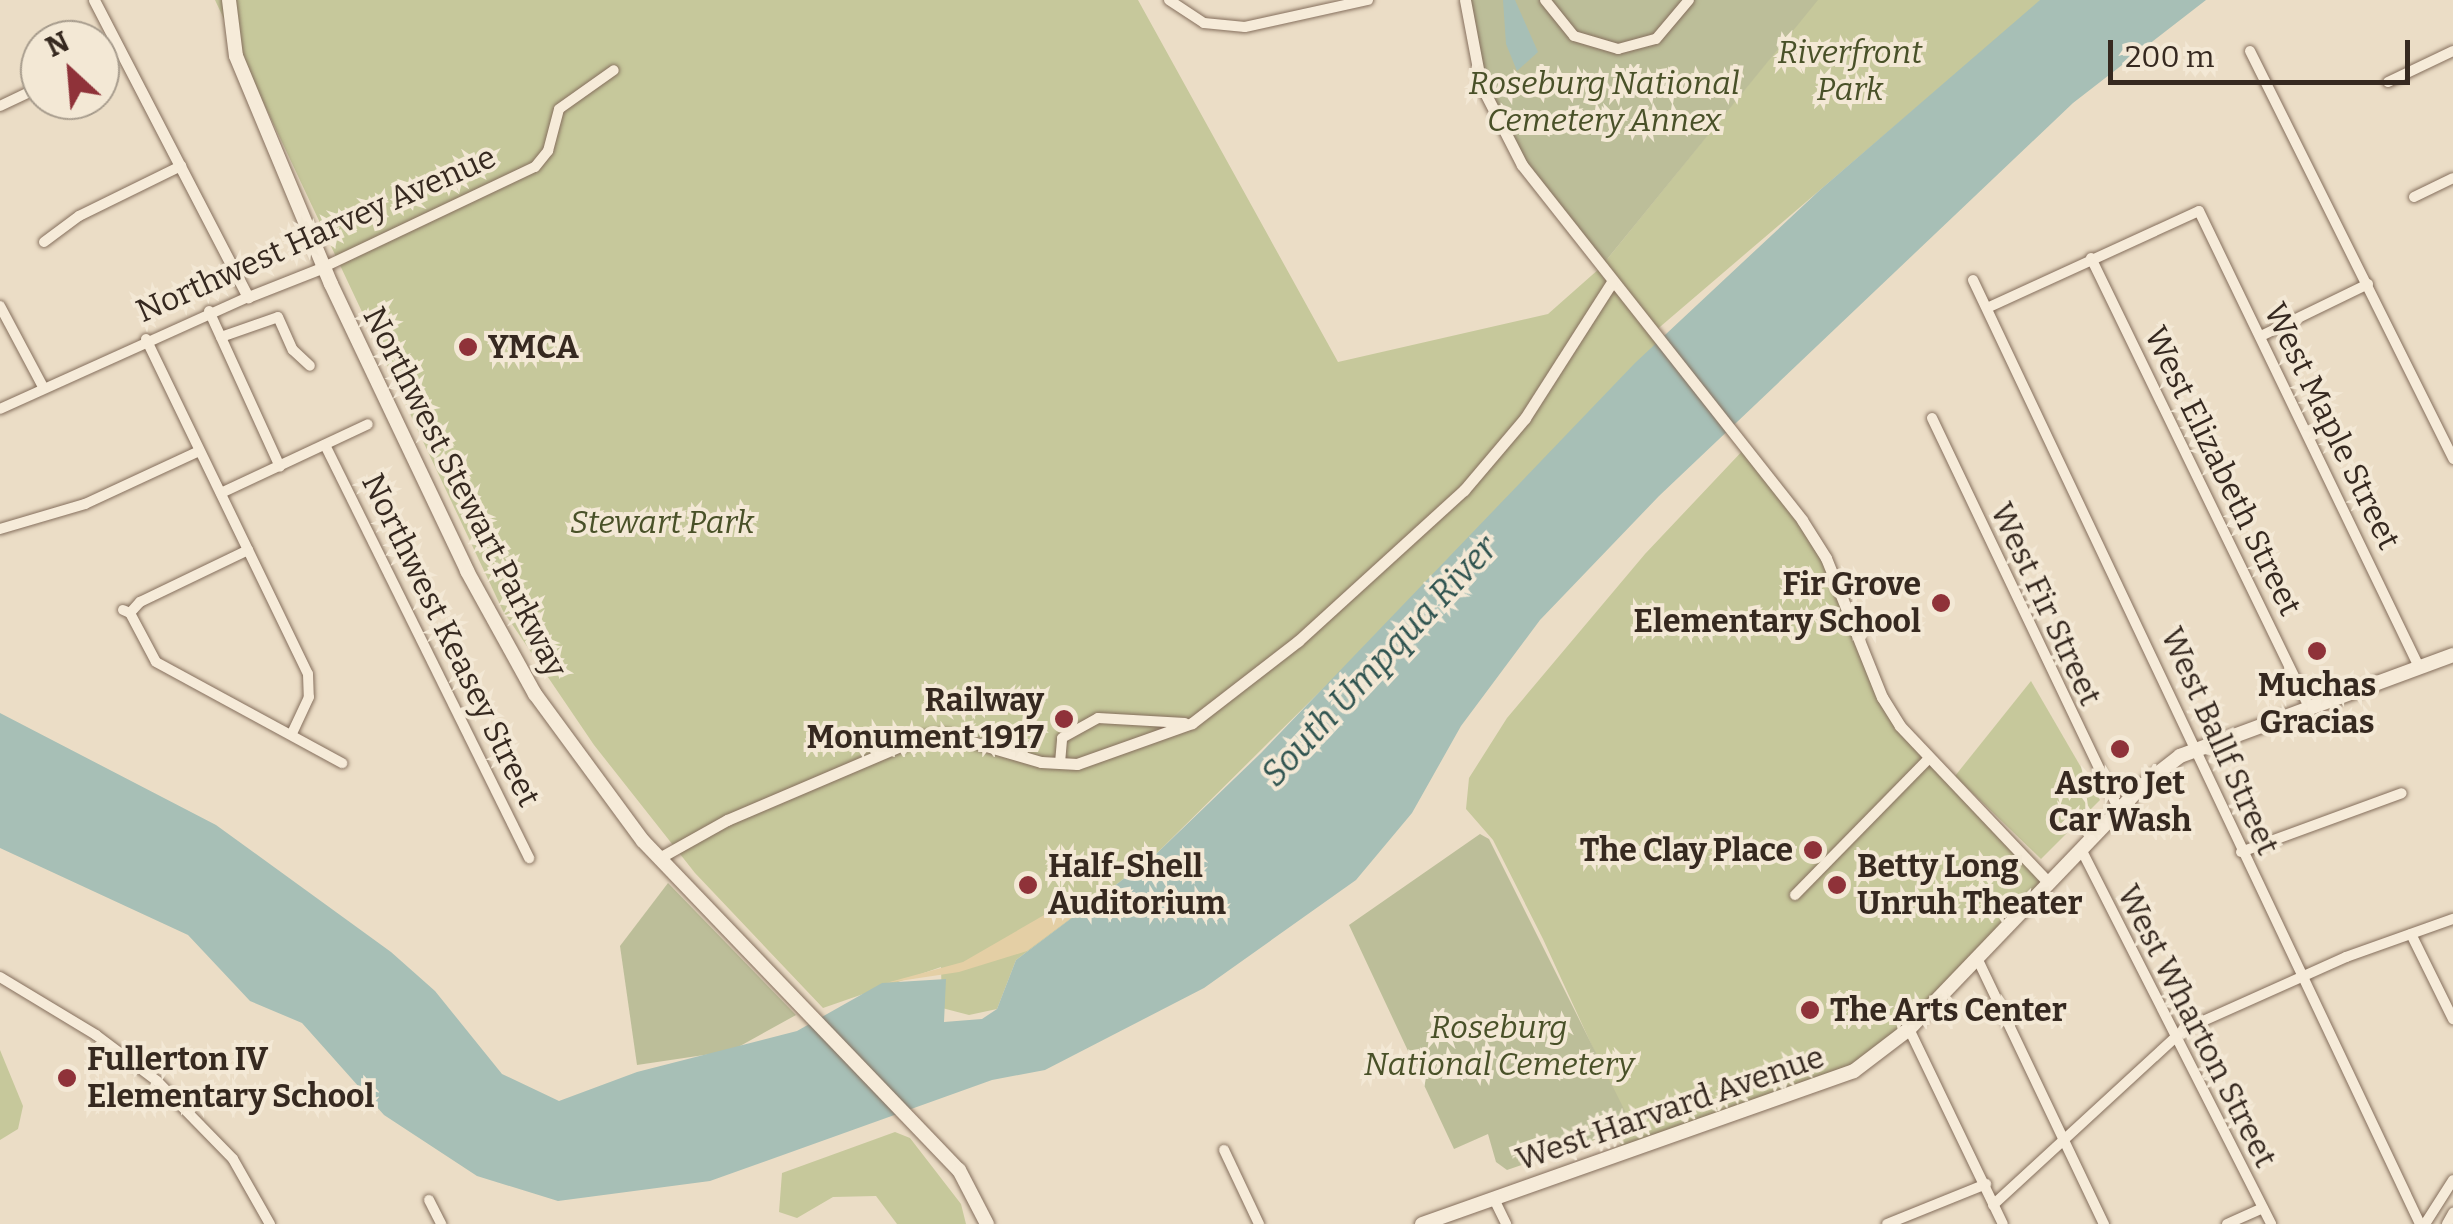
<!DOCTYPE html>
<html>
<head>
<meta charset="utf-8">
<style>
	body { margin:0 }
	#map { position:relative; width:2453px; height:1224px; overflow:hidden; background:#ebddc6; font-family:Bitter,serif }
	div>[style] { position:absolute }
	.green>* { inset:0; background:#c6c89b }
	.sand>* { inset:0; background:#e4cfa5 }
	.cemetery>* { inset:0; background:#bcbe99 }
	.water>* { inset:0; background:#a7bfb6 }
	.roads { filter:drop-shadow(0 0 2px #856f5d) drop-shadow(0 0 2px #856f5d) }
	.minor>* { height:10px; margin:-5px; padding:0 5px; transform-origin:5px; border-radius:5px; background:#f6ebd9 }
	.tertiary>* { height:11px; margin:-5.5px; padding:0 5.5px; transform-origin:5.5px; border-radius:5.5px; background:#f6ebd9 }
	.secondary>* { height:14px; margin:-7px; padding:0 7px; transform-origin:7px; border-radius:7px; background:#f6ebd9 }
	.dots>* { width:28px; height:28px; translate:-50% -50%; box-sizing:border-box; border:5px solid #f3e8d5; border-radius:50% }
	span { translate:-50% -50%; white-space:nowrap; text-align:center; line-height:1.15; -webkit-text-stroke:8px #f3e8d5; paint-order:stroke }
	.park-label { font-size:32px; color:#495128; font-style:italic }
	.street-label { font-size:32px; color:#362920 }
	.poi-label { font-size:32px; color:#362920; font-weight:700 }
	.left { translate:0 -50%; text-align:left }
	.right { translate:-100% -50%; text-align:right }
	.water-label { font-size:35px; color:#305450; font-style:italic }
	.north { position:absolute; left:20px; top:20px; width:100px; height:100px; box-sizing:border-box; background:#f3e8d5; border:2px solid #a79c8d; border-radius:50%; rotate:334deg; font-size:28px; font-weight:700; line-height:40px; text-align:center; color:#362920 }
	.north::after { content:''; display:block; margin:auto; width:35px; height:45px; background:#8f3239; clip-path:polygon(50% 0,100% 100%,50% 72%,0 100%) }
	.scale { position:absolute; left:2108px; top:40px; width:302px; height:45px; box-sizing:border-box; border:5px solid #362920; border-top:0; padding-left:12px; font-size:30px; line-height:35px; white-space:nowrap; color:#362920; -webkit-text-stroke:8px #f3e8d5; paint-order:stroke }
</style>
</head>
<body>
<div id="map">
	<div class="green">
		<div style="clip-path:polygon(215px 0,1138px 0,1338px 362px,1548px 314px,1600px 268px,1817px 0,2042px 0,1654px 332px,1693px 380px,1366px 646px,1154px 856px,1016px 960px,997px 1009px,969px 1015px,942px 1008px,941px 967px,823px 1008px,695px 873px,594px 745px,503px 611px)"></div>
		<div style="clip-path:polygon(1747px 446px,1826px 558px,1892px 713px,2049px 883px,1942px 994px,1854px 1071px,1626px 1156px,1604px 1111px,1615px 1096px,1543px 939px,1493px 840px,1466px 809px,1469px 778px,1507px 718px,1645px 554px)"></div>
		<div style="clip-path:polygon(2031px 681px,2100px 800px,2041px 859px,1955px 776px)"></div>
		<div style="clip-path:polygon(0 1050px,23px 1106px,18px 1129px,0 1140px)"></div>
		<div style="clip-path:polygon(895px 1132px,910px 1138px,961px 1204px,966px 1224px,897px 1224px,876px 1196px,833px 1197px,797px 1218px,779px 1212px,782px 1173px)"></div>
	</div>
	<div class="sand">
		<div style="clip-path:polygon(1084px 892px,1086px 907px,1027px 951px,959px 972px,886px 983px,963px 962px)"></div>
	</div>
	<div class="cemetery">
		<div style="clip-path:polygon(1465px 0,1818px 0,1600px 268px,1541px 193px,1481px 85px)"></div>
		<div style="clip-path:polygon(1480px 834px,1489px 839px,1633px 1127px,1507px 1170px,1496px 1162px,1488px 1134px,1454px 1149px,1349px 925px)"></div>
		<div style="clip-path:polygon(668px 883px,796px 1015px,731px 1051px,637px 1065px,620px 946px)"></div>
	</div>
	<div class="water">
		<div style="clip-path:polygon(1503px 0,1515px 0,1538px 52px,1517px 71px,1506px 44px)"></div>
		<div style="clip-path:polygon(2040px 0,2206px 0,2073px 103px,1659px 496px,1540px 620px,1461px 726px,1412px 813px,1356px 880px,1204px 988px,1045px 1070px,992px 1080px,710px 1181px,558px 1201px,477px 1176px,384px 1115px,302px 1023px,250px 1001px,188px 935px,0 848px,0 713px,216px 825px,391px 952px,435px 991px,502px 1074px,559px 1101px,637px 1072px,797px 1031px,882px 983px,946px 979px,944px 1022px,982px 1019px,997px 1009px,1016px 960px,1154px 856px,1261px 753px,1635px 363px,1820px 190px)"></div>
	</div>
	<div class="roads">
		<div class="minor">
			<div style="left:1169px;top:0;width:42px;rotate:33.3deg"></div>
			<div style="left:1204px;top:23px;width:41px;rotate:5.6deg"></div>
			<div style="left:1245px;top:27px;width:126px;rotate:-12.4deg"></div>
			<div style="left:1545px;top:0;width:46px;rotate:51.1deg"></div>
			<div style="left:1574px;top:36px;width:46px;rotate:16.5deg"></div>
			<div style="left:1618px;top:49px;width:39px;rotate:-15deg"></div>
			<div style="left:1656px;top:39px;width:51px;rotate:-49.8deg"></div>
			<div style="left:2250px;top:51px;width:456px;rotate:63.5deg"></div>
			<div style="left:100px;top:59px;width:22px;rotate:-24deg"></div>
			<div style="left:2388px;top:82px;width:72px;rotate:-25.5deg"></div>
			<div style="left:0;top:106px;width:44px;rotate:-25.4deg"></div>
			<div style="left:2414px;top:197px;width:43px;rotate:-26deg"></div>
			<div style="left:44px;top:242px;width:44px;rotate:-36.6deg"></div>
			<div style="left:79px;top:216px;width:114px;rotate:-26.1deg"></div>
			<div style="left:2091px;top:258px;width:498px;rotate:64.1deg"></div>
			<div style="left:324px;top:267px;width:233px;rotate:-25.4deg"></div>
			<div style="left:535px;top:167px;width:21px;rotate:-51deg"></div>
			<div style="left:548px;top:151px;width:43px;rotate:-75.3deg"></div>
			<div style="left:559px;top:109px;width:67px;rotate:-35.3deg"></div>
			<div style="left:1973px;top:280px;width:1044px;rotate:64.66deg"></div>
			<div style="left:0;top:306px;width:92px;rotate:62deg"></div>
			<div style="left:1987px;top:308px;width:233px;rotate:-24.6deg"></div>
			<div style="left:2199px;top:211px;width:506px;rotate:64.24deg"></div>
			<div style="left:209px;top:311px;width:171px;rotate:65.5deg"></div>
			<div style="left:2261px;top:336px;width:119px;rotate:-25.9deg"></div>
			<div style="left:221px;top:337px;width:60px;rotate:-19.3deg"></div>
			<div style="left:278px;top:317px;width:36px;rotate:66deg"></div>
			<div style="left:293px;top:350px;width:23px;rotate:43deg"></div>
			<div style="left:146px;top:339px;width:372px;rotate:64.2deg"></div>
			<div style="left:308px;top:674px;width:23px;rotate:88deg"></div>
			<div style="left:309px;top:697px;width:38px;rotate:115deg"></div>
			<div style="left:0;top:409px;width:272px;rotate:-24.3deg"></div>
			<div style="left:1932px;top:418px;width:434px;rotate:64.5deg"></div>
			<div style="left:325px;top:445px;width:461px;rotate:63.7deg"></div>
			<div style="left:221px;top:493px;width:162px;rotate:-25.1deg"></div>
			<div style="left:0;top:529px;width:89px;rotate:-16.4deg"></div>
			<div style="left:85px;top:504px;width:126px;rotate:-24.9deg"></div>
			<div style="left:123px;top:610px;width:8px;rotate:23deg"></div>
			<div style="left:130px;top:613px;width:15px;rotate:-48deg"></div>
			<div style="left:140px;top:602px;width:120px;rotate:-25.7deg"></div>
			<div style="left:130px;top:613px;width:55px;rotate:62deg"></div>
			<div style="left:156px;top:662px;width:212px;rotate:28.5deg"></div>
			<div style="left:1060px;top:763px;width:25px;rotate:-85deg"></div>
			<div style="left:1062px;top:738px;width:41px;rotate:-29.1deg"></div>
			<div style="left:1098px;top:718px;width:87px;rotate:3.3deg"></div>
			<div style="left:2082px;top:851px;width:418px;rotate:63.1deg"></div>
			<div style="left:2241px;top:852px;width:171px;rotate:-20.1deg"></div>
			<div style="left:1795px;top:895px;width:189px;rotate:-45.6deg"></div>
			<div style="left:2411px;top:934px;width:95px;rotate:63.7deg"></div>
			<div style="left:1977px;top:958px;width:295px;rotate:64.5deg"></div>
			<div style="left:0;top:977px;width:112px;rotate:31.1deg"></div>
			<div style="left:96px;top:1035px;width:76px;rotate:37deg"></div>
			<div style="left:157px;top:1081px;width:109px;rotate:45.7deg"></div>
			<div style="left:233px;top:1159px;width:75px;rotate:60.4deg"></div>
			<div style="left:1909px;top:1029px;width:216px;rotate:64.3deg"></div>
			<div style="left:1224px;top:1150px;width:82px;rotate:64.7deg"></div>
			<div style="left:1494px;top:1199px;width:28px;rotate:64deg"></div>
			<div style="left:429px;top:1200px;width:27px;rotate:63deg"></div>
			<div style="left:1993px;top:1205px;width:258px;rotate:-42.6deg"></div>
			<div style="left:2183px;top:1030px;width:179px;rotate:-24.1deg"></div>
			<div style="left:2346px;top:957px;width:114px;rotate:-19.6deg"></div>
			<div style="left:1887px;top:1224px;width:107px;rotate:-22deg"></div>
			<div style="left:2227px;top:1224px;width:39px;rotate:-24deg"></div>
			<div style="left:2425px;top:1224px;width:52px;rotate:-57.5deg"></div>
			<div style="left:2447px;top:1224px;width:13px;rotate:-61deg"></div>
		</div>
		<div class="tertiary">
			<div style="left:94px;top:0;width:335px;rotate:62.6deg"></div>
			<div style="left:248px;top:297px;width:82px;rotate:-21.5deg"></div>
			<div style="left:1465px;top:0;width:86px;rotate:79.3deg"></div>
			<div style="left:1481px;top:85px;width:90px;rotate:62.9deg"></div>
			<div style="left:1522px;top:165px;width:452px;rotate:51.7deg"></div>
			<div style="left:1802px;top:520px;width:45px;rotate:57.7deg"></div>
			<div style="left:1826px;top:558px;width:150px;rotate:68.1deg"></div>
			<div style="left:1882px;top:697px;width:34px;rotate:58deg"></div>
			<div style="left:1900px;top:726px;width:216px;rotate:46.5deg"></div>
			<div style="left:659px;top:858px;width:78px;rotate:-29.2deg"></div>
			<div style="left:727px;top:820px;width:214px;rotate:-23.1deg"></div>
			<div style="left:924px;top:736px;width:21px;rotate:-5deg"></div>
			<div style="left:945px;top:734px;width:100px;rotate:16.3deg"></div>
			<div style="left:1041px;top:762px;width:36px;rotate:3deg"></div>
			<div style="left:1077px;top:764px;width:122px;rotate:-19.6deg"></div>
			<div style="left:1192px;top:723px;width:134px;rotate:-37.7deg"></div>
			<div style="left:1298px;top:641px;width:224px;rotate:-42.3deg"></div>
			<div style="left:1464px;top:490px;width:94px;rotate:-49.7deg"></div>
			<div style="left:1525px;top:418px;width:161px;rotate:-57.4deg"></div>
		</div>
		<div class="secondary">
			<div style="left:229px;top:0;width:56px;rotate:82.9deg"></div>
			<div style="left:236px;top:56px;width:247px;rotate:67.4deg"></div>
			<div style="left:331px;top:284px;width:318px;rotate:64.6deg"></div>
			<div style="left:467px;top:571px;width:141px;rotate:61.1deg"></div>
			<div style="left:535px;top:694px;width:182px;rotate:53.7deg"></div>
			<div style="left:643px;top:841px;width:456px;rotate:46.2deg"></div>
			<div style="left:959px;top:1170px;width:61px;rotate:62.6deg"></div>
			<div style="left:1422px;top:1224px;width:458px;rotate:-19.5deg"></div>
			<div style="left:1854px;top:1071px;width:69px;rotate:-37.4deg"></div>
			<div style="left:1909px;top:1029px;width:338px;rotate:-46.2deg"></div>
			<div style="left:2143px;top:785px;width:47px;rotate:-38.1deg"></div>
			<div style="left:2180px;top:756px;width:291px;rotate:-20.3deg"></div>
		</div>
	</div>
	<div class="dots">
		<div style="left:468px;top:347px;background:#8f3239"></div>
		<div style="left:1941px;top:603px;background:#8f3239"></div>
		<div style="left:2317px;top:651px;background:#8f3239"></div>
		<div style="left:1064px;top:719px;background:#8f3239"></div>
		<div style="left:2120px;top:749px;background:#8f3239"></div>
		<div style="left:1813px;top:850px;background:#8f3239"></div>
		<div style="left:1028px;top:885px;background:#8f3239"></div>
		<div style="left:1837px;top:885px;background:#8f3239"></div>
		<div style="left:1810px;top:1010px;background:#8f3239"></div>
		<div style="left:67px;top:1078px;background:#8f3239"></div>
	</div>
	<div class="park-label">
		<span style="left:1850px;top:71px">Riverfront<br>Park</span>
		<span style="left:1604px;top:102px">Roseburg National<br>Cemetery Annex</span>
		<span style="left:662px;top:522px">Stewart Park</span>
		<span style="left:1499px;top:1046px">Roseburg<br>National Cemetery</span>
	</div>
	<div class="street-label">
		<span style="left:316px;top:234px;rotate:-24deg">Northwest Harvey Avenue</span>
		<span style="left:2332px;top:426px;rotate:64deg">West Maple Street</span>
		<span style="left:2223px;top:471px;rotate:64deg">West Elizabeth Street</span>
		<span style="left:465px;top:492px;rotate:63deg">Northwest Stewart Parkway</span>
		<span style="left:2046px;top:604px;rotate:65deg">West Fir Street</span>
		<span style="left:451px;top:640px;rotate:64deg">Northwest Keasey Street</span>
		<span style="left:2220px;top:741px;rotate:66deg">West Ballf Street</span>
		<span style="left:2197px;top:1026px;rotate:63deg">West Wharton Street</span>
		<span style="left:1670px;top:1108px;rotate:-19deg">West Harvard Avenue</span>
	</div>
	<div class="poi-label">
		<span class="left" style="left:488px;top:347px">YMCA</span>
		<span class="right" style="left:1921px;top:603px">Fir Grove<br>Elementary School</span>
		<span style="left:2317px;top:704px">Muchas<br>Gracias</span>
		<span class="right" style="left:1044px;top:719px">Railway<br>Monument 1917</span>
		<span style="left:2120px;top:802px">Astro Jet<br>Car Wash</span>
		<span class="right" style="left:1793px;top:850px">The Clay Place</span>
		<span class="left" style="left:1048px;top:885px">Half-Shell<br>Auditorium</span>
		<span class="left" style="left:1857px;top:885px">Betty Long<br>Unruh Theater</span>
		<span class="left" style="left:1830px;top:1010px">The Arts Center</span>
		<span class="left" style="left:87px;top:1078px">Fullerton IV<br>Elementary School</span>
	</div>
	<div class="water-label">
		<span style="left:1379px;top:661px;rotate:-47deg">South Umpqua River</span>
	</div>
	<div class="north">N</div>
	<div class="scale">200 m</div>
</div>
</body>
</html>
